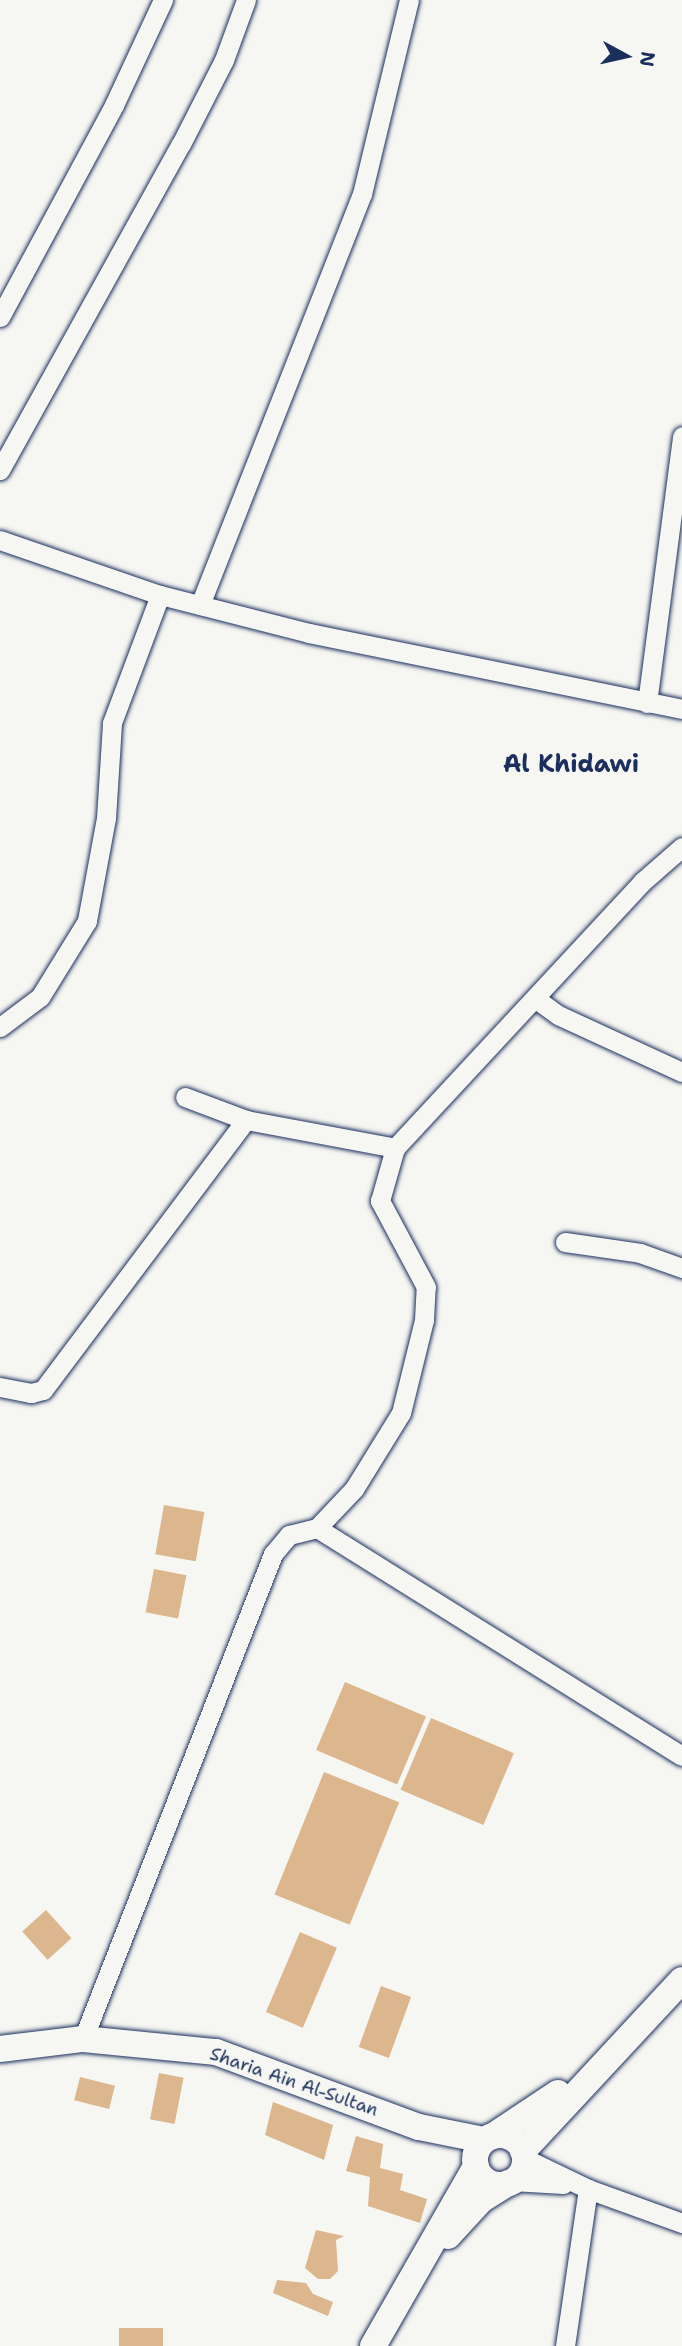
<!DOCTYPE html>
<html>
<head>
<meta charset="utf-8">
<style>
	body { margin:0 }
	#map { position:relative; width:682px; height:2346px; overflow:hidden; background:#f6f6f2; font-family:"Shantell Sans",sans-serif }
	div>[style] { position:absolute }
	.building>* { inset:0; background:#dcb68d; transform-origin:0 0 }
	.roads { filter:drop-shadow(0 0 2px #1b2f5e) drop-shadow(0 0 2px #1b2f5e) }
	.street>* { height:19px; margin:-9.5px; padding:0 9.5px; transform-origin:9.5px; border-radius:9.5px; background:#f6f6f2 }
	.secondary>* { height:26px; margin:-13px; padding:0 13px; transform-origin:13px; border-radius:13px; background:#f6f6f2 }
	.secondary>.ring { margin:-13px; padding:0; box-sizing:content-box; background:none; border:26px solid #f6f6f2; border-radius:50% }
	span { translate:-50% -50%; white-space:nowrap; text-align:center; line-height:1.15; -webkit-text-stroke:5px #f6f6f2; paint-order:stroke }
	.street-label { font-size:18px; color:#1b2f5e }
	.district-label { font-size:24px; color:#1b2f5e; font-weight:700 }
	.north { position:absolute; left:591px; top:21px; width:70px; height:70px; -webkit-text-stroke:5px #f6f6f2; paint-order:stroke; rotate:98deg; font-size:19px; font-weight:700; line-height:28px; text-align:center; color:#1b2f5e }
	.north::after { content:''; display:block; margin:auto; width:24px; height:32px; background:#1b2f5e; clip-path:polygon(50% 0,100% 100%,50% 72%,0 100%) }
</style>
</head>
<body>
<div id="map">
	<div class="building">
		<div style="left:164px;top:1505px;width:41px;height:50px;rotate:10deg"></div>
		<div style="left:154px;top:1569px;width:33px;height:44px;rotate:11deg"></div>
		<div style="left:345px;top:1682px;width:88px;height:74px;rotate:23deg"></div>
		<div style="left:431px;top:1718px;width:90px;height:78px;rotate:23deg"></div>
		<div style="left:324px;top:1772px;width:81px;height:132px;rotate:22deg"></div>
		<div style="left:46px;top:1910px;width:38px;height:32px;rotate:48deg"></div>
		<div style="left:300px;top:1932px;width:40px;height:87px;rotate:23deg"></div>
		<div style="left:381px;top:1986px;width:32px;height:65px;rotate:20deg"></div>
		<div style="left:159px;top:2073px;width:25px;height:47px;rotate:11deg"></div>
		<div style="left:80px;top:2077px;width:36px;height:24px;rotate:14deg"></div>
		<div style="clip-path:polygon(273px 2102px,333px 2125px,324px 2160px,265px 2135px)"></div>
		<div style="clip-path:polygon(356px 2136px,383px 2144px,380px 2168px,403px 2174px,400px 2190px,427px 2199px,420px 2223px,368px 2206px,370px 2177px,346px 2171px)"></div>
		<div style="clip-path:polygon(316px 2230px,344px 2236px,336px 2240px,338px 2271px,330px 2279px,318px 2279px,305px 2268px)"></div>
		<div style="clip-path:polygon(277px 2280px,306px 2283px,313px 2294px,333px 2302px,328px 2316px,273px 2293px)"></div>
		<div style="left:163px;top:2328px;width:18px;height:44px;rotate:90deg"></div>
	</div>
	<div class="roads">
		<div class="street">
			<div style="left:0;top:317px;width:241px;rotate:-61.7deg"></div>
			<div style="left:114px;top:105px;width:116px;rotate:-65deg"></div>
			<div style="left:0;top:470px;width:373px;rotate:-61deg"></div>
			<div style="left:181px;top:144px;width:94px;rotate:-62.9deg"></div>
			<div style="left:224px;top:60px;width:64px;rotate:-69.9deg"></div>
			<div style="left:0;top:540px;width:169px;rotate:19deg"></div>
			<div style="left:160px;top:595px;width:137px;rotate:110.6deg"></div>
			<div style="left:112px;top:723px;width:95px;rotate:93.6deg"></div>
			<div style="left:106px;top:818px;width:105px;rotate:100.5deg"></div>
			<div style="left:87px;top:921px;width:89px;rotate:121.7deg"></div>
			<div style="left:40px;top:997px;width:50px;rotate:143.1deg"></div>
			<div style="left:160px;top:595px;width:154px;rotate:14.3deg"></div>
			<div style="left:309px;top:633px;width:381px;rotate:11.5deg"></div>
			<div style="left:200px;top:605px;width:442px;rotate:-68.5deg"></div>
			<div style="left:362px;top:194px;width:200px;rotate:-76.4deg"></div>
			<div style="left:647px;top:703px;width:269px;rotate:-82.5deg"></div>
			<div style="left:536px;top:999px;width:27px;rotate:36deg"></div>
			<div style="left:558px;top:1015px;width:136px;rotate:24.7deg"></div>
			<div style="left:246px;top:1120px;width:152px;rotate:10.6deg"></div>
			<div style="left:395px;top:1148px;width:363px;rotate:-47.1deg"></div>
			<div style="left:642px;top:882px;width:53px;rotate:-41.2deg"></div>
			<div style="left:565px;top:1242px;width:76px;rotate:8.3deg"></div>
			<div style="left:640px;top:1253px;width:45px;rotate:19.7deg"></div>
			<div style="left:0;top:1387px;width:32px;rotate:11deg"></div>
			<div style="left:31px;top:1393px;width:12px;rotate:-14deg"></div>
			<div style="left:43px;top:1390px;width:338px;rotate:-53.1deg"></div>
			<div style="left:246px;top:1120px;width:65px;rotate:-159.3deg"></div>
			<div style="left:317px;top:1528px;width:430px;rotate:32deg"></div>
			<div style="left:83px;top:2039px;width:521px;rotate:-68.61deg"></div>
			<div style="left:273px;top:1554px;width:25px;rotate:-50deg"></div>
			<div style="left:289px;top:1535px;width:29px;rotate:-14deg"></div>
			<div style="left:317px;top:1528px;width:54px;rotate:-46.5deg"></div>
			<div style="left:354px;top:1489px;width:89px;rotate:-58.3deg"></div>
			<div style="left:401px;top:1413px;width:96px;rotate:-76.1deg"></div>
			<div style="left:424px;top:1320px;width:33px;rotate:-87deg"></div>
			<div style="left:426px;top:1287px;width:98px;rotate:-118.1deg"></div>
			<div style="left:380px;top:1201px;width:55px;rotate:-74.2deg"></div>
			<div style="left:524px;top:2158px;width:71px;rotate:25.8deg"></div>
			<div style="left:588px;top:2189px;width:100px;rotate:19.9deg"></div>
			<div style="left:512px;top:2181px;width:51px;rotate:3.4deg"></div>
			<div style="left:565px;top:2346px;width:159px;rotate:-81.7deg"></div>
		</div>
		<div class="secondary">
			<div style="left:0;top:2049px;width:84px;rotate:-6.9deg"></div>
			<div style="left:83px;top:2039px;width:134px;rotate:5.6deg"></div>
			<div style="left:216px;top:2052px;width:216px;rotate:20.3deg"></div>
			<div style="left:419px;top:2127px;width:66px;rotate:11.3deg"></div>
			<div class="ring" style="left:475px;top:2135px;width:24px;height:24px"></div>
			<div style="left:493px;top:2136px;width:78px;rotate:-33.5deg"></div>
			<div style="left:523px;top:2151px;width:233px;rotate:-47.1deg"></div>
			<div style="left:448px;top:2236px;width:49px;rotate:-47.5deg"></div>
			<div style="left:481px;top:2200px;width:32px;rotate:-32deg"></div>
			<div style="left:373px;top:2346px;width:207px;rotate:-60.2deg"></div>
		</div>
	</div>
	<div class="street-label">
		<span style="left:294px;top:2082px;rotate:19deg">Sharia Ain Al-Sultan</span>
	</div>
	<div class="district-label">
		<span style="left:571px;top:765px">Al Khidawi</span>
	</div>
	<div class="north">N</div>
</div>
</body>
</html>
